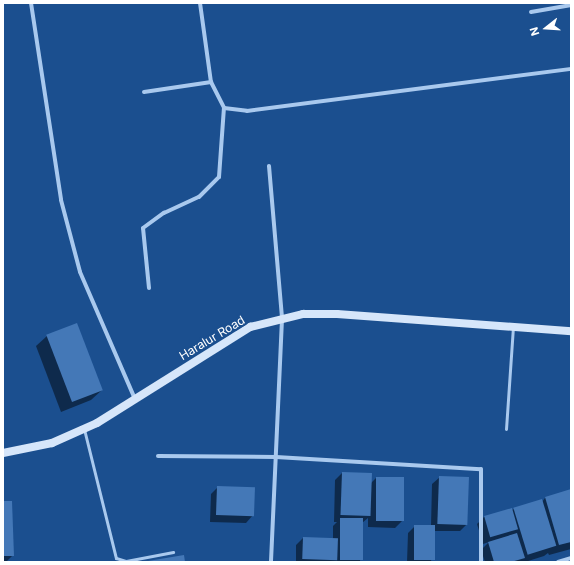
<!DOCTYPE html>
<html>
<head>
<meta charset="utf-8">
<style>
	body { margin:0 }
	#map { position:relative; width:574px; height:565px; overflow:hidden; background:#1b4f8f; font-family:Inter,sans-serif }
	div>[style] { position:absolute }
	.shadow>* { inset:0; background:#0007 }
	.building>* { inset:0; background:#4478b7; transform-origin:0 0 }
	.lane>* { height:3px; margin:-1.5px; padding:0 1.5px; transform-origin:1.5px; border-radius:1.5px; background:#a9c9ee }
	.street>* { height:4px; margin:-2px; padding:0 2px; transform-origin:2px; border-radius:2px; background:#a9c9ee }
	.secondary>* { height:8px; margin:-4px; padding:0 4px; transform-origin:4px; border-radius:4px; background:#d6e6fa }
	span { translate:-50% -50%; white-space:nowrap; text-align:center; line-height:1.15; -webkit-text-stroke:4px #1b4f8f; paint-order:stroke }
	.street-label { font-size:12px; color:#fff }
	.frame { position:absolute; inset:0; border:4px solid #fff; pointer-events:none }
	.north { position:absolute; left:526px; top:8px; width:40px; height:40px; -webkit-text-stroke:3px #1b4f8f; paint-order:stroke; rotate:253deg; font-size:11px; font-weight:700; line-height:16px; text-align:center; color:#fff }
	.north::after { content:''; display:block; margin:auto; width:14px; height:18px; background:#fff; clip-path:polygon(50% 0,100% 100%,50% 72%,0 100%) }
</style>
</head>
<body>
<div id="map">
	<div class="shadow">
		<div style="clip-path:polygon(47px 336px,102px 390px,91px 400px,61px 412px,36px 346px)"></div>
		<div style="clip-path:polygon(342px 473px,371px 483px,376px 478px,403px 478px,402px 521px,395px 528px,368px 527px,368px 518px,362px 523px,360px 562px,296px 562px,296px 545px,303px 538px,333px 539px,333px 526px,337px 522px,334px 522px,335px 480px)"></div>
		<div style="clip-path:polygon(440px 477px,467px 524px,460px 531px,434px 531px,431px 562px,407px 562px,408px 533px,415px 526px,431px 526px,432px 484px)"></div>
		<div style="clip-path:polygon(218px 487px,253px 515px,246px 523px,210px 522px,211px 494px)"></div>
		<div style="clip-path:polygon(571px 490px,571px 549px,549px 555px,548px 553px,544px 556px,525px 562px,485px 562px,481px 550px,489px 542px,483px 544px,477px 524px,484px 517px,542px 502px,545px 498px)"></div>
		<div style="clip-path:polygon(3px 502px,13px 555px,6px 562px,3px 562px)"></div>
	</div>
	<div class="building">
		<div style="left:77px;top:323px;width:72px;height:33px;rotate:69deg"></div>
		<div style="left:342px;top:472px;width:30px;height:43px;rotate:2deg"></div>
		<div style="left:439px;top:476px;width:30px;height:48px;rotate:2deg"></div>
		<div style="left:376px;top:477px;width:28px;height:44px"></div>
		<div style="left:217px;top:486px;width:38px;height:29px;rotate:2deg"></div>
		<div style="clip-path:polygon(571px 489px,571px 542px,559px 545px,545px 497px)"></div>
		<div style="left:542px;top:499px;width:49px;height:30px;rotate:73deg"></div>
		<div style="clip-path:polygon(3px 501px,12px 501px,14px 556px,3px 556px)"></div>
		<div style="left:512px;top:508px;width:22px;height:29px;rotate:74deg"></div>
		<div style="left:340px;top:518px;width:23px;height:42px"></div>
		<div style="left:414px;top:525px;width:21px;height:35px"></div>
		<div style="clip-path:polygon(517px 533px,525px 558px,511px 562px,494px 562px,488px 542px)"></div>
		<div style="left:303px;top:537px;width:35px;height:22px;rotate:2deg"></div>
		<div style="clip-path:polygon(184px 555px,185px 562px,148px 562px,148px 561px)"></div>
	</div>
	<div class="lane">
		<div style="left:84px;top:429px;width:133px;rotate:76.1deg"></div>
		<div style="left:116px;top:558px;width:10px;rotate:17deg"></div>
		<div style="left:126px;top:561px;width:48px;rotate:-10.8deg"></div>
		<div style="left:506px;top:429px;width:102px;rotate:-86.1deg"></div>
	</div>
	<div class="street">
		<div style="left:31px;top:3px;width:199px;rotate:81.3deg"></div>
		<div style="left:61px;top:200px;width:74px;rotate:75.2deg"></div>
		<div style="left:80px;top:272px;width:138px;rotate:66.6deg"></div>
		<div style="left:200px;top:3px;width:80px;rotate:82.1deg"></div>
		<div style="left:211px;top:82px;width:29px;rotate:63deg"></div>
		<div style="left:224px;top:108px;width:23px;rotate:7deg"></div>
		<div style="left:247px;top:111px;width:327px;rotate:-7.4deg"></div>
		<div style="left:531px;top:12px;width:41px;rotate:-9.9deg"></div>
		<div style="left:144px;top:92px;width:68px;rotate:-8.5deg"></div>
		<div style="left:269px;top:166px;width:154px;rotate:85.1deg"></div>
		<div style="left:282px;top:319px;width:243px;rotate:92.6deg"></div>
		<div style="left:149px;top:288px;width:60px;rotate:-95.7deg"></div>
		<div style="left:143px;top:228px;width:26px;rotate:-36deg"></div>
		<div style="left:164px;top:213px;width:38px;rotate:-25deg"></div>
		<div style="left:199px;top:197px;width:28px;rotate:-45deg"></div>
		<div style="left:219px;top:177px;width:69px;rotate:-85.9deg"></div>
		<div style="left:158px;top:456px;width:118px;rotate:0.5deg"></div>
		<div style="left:276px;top:457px;width:205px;rotate:3.4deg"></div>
		<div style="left:481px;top:469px;width:93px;rotate:90deg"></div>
		<div style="left:558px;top:562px;width:14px;rotate:-17deg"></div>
	</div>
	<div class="secondary">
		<div style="left:3px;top:453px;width:50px;rotate:-11.5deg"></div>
		<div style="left:52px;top:443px;width:49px;rotate:-24deg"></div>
		<div style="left:97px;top:423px;width:181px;rotate:-32.1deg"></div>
		<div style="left:250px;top:327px;width:55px;rotate:-13.8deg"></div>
		<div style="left:303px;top:314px;width:34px"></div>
		<div style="left:337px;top:314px;width:235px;rotate:4.2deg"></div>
	</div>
	<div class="street-label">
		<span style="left:212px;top:338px;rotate:-31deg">Haralur Road</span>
	</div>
	<div class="frame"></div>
	<div class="north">N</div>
</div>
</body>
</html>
